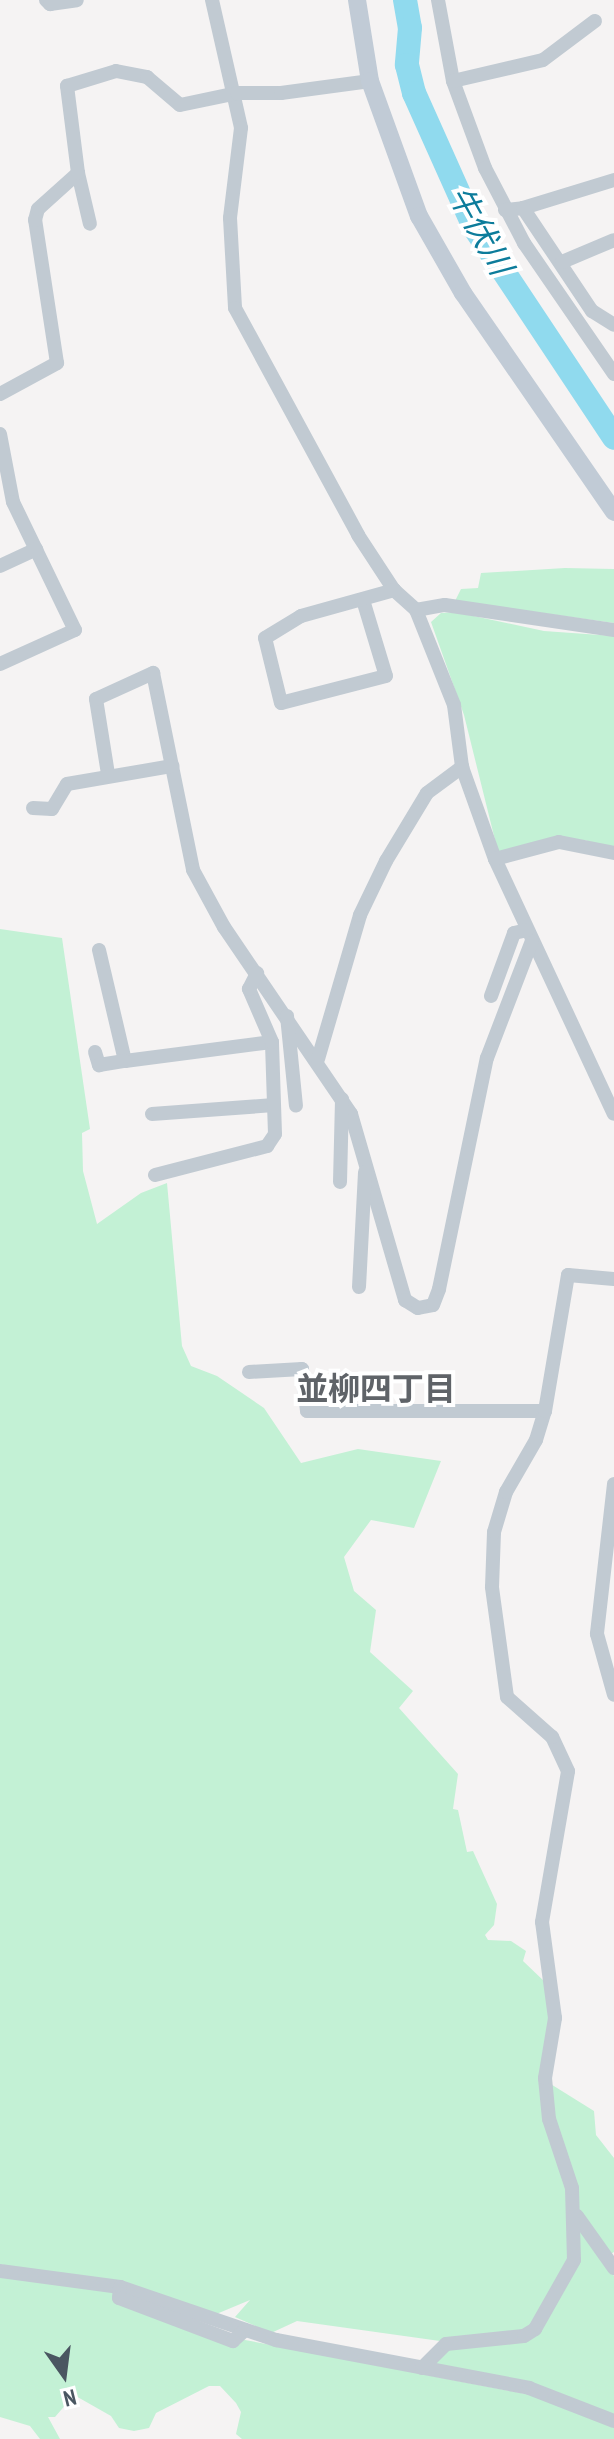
<!DOCTYPE html>
<html>
<head>
<meta charset="utf-8">
<style>
	body { margin:0 }
	#map { position:relative; width:614px; height:2439px; overflow:hidden; background:#f5f3f3; font-family:"PT Sans Narrow","Noto Sans JP",sans-serif }
	div>[style] { position:absolute }
	.green>* { inset:0; background:#c3f1d5 }
	.river>* { height:24px; margin:-12px; padding:0 12px; transform-origin:12px; border-radius:12px; background:#90daee }
	.street>* { height:14px; margin:-7px; padding:0 7px; transform-origin:7px; border-radius:7px; background:#c1cad2 }
	.secondary>* { height:18px; margin:-9px; padding:0 9px; transform-origin:9px; border-radius:9px; background:#c1cbd6 }
	span { translate:-50% -50%; white-space:nowrap; text-align:center; line-height:1.15; -webkit-text-stroke:8px #fff; paint-order:stroke }
	.water-label { font-size:32px; color:#0c7c9b; font-style:italic }
	.neighbourhood-label { font-size:32px; color:#5f6368; font-weight:700 }
	.north { position:absolute; left:24px; top:2335px; width:80px; height:80px; -webkit-text-stroke:6px #fff; paint-order:stroke; rotate:166deg; font-size:22px; font-weight:700; line-height:32px; text-align:center; color:#4a5661 }
	.north::after { content:''; display:block; margin:auto; width:28px; height:36px; background:#4a5661; clip-path:polygon(50% 0,100% 100%,50% 72%,0 100%) }
</style>
</head>
<body>
<div id="map">
	<div class="green">
		<div style="clip-path:polygon(565px 568px,614px 569px,614px 623px,455px 601px,461px 589px,478px 588px,481px 573px)"></div>
		<div style="clip-path:polygon(455px 612px,544px 631px,614px 636px,614px 848px,584px 840px,498px 852px,464px 715px,431px 622px,441px 613px)"></div>
		<div style="clip-path:polygon(0 929px,62px 938px,90px 1129px,82px 1133px,83px 1171px,97px 1224px,141px 1193px,167px 1183px,182px 1346px,191px 1366px,217px 1376px,264px 1408px,301px 1463px,358px 1449px,441px 1461px,414px 1528px,371px 1520px,344px 1557px,354px 1591px,376px 1610px,370px 1652px,413px 1691px,399px 1708px,458px 1774px,453px 1809px,458px 1810px,467px 1852px,473px 1851px,497px 1904px,494px 1925px,485px 1935px,488px 1940px,511px 1941px,526px 1951px,523px 1961px,546px 1983px,551px 2019px,541px 2078px,594px 2111px,596px 2135px,614px 2158px,614px 2252px,602px 2260px,614px 2276px,614px 2416px,437px 2365px,434px 2360px,445px 2349px,523px 2333px,440px 2341px,297px 2321px,271px 2333px,235px 2317px,250px 2300px,214px 2315px,0 2264px)"></div>
		<div style="clip-path:polygon(0 2276px,112px 2291px,245px 2340px,531px 2395px,614px 2426px,614px 2439px,242px 2439px,236px 2434px,241px 2412px,236px 2403px,220px 2386px,209px 2386px,156px 2413px,149px 2428px,134px 2431px,119px 2428px,111px 2416px,74px 2395px,55px 2417px,48px 2417px,60px 2439px,40px 2439px,30px 2426px,0 2417px)"></div>
	</div>
	<div class="river">
		<div style="left:405px;top:0;width:28px;rotate:80deg"></div>
		<div style="left:410px;top:28px;width:37px;rotate:95deg"></div>
		<div style="left:407px;top:65px;width:29px;rotate:76deg"></div>
		<div style="left:414px;top:93px;width:147px;rotate:65.9deg"></div>
		<div style="left:474px;top:227px;width:253px;rotate:56.4deg"></div>
	</div>
	<div class="street">
		<div style="left:46px;top:0;width:6px;rotate:45deg"></div>
		<div style="left:50px;top:4px;width:27px;rotate:-8deg"></div>
		<div style="left:212px;top:0;width:131px;rotate:77.2deg"></div>
		<div style="left:241px;top:128px;width:91px;rotate:97deg"></div>
		<div style="left:230px;top:218px;width:90px;rotate:86.8deg"></div>
		<div style="left:235px;top:308px;width:258px;rotate:61.5deg"></div>
		<div style="left:358px;top:535px;width:66px;rotate:56.8deg"></div>
		<div style="left:394px;top:590px;width:30px;rotate:42deg"></div>
		<div style="left:416px;top:610px;width:102px;rotate:68.2deg"></div>
		<div style="left:454px;top:705px;width:63px;rotate:82.6deg"></div>
		<div style="left:462px;top:767px;width:98px;rotate:70.3deg"></div>
		<div style="left:495px;top:859px;width:281px;rotate:65deg"></div>
		<div style="left:438px;top:0;width:82px;rotate:79.5deg"></div>
		<div style="left:453px;top:81px;width:93px;rotate:69.8deg"></div>
		<div style="left:485px;top:168px;width:85px;rotate:62.5deg"></div>
		<div style="left:524px;top:243px;width:159px;rotate:55.5deg"></div>
		<div style="left:453px;top:81px;width:92px;rotate:-13.1deg"></div>
		<div style="left:543px;top:60px;width:65px;rotate:-36.9deg"></div>
		<div style="left:78px;top:173px;width:52px;rotate:76.8deg"></div>
		<div style="left:523px;top:208px;width:95px;rotate:-17.1deg"></div>
		<div style="left:505px;top:210px;width:18px;rotate:-6deg"></div>
		<div style="left:523px;top:208px;width:124px;rotate:56.2deg"></div>
		<div style="left:592px;top:311px;width:26px;rotate:32deg"></div>
		<div style="left:562px;top:262px;width:56px;rotate:-22.9deg"></div>
		<div style="left:0;top:394px;width:65px;rotate:-28.5deg"></div>
		<div style="left:57px;top:363px;width:145px;rotate:-98.7deg"></div>
		<div style="left:35px;top:220px;width:11px;rotate:-75deg"></div>
		<div style="left:38px;top:209px;width:54px;rotate:-42deg"></div>
		<div style="left:78px;top:173px;width:88px;rotate:-97.2deg"></div>
		<div style="left:67px;top:86px;width:51px;rotate:-17deg"></div>
		<div style="left:116px;top:71px;width:32px;rotate:11deg"></div>
		<div style="left:147px;top:77px;width:43px;rotate:40.3deg"></div>
		<div style="left:180px;top:105px;width:58px;rotate:-11.9deg"></div>
		<div style="left:237px;top:93px;width:44px"></div>
		<div style="left:281px;top:93px;width:90px;rotate:-7.7deg"></div>
		<div style="left:0;top:434px;width:69px;rotate:79.2deg"></div>
		<div style="left:13px;top:502px;width:142px;rotate:64.2deg"></div>
		<div style="left:75px;top:630px;width:82px;rotate:155.6deg"></div>
		<div style="left:0;top:566px;width:40px;rotate:-25deg"></div>
		<div style="left:363px;top:600px;width:79px;rotate:73.2deg"></div>
		<div style="left:386px;top:676px;width:108px;rotate:165.6deg"></div>
		<div style="left:281px;top:703px;width:67px;rotate:-103.8deg"></div>
		<div style="left:265px;top:638px;width:42px;rotate:-31.4deg"></div>
		<div style="left:301px;top:616px;width:97px;rotate:-15.6deg"></div>
		<div style="left:416px;top:610px;width:29px;rotate:-10deg"></div>
		<div style="left:445px;top:605px;width:171px;rotate:8.4deg"></div>
		<div style="left:108px;top:774px;width:76px;rotate:-99.1deg"></div>
		<div style="left:96px;top:699px;width:63px;rotate:-24.5deg"></div>
		<div style="left:153px;top:673px;width:201px;rotate:78.5deg"></div>
		<div style="left:193px;top:870px;width:65px;rotate:61.5deg"></div>
		<div style="left:224px;top:927px;width:226px;rotate:55.8deg"></div>
		<div style="left:351px;top:1114px;width:194px;rotate:73.8deg"></div>
		<div style="left:405px;top:1300px;width:15px;rotate:32deg"></div>
		<div style="left:418px;top:1308px;width:15px;rotate:-11deg"></div>
		<div style="left:433px;top:1305px;width:17px;rotate:-69deg"></div>
		<div style="left:439px;top:1289px;width:236px;rotate:-78.3deg"></div>
		<div style="left:487px;top:1058px;width:125px;rotate:-69deg"></div>
		<div style="left:33px;top:808px;width:19px;rotate:3deg"></div>
		<div style="left:52px;top:809px;width:29px;rotate:-59deg"></div>
		<div style="left:67px;top:784px;width:107px;rotate:-9.7deg"></div>
		<div style="left:495px;top:859px;width:66px;rotate:-14.9deg"></div>
		<div style="left:559px;top:842px;width:56px;rotate:11.3deg"></div>
		<div style="left:99px;top:950px;width:114px;rotate:76.8deg"></div>
		<div style="left:125px;top:1061px;width:148px;rotate:-7.4deg"></div>
		<div style="left:491px;top:996px;width:67px;rotate:-69.9deg"></div>
		<div style="left:514px;top:933px;width:13px;rotate:-13deg"></div>
		<div style="left:287px;top:1016px;width:90px;rotate:84.3deg"></div>
		<div style="left:95px;top:1052px;width:14px;rotate:73deg"></div>
		<div style="left:99px;top:1065px;width:26px;rotate:-9deg"></div>
		<div style="left:318px;top:1059px;width:150px;rotate:-73.7deg"></div>
		<div style="left:360px;top:915px;width:60px;rotate:-64.3deg"></div>
		<div style="left:386px;top:861px;width:79px;rotate:-58.9deg"></div>
		<div style="left:427px;top:793px;width:44px;rotate:-36.6deg"></div>
		<div style="left:152px;top:1114px;width:122px;rotate:-4.2deg"></div>
		<div style="left:155px;top:1175px;width:116px;rotate:-14.5deg"></div>
		<div style="left:267px;top:1146px;width:14px;rotate:-56deg"></div>
		<div style="left:275px;top:1134px;width:92px;rotate:-91.9deg"></div>
		<div style="left:272px;top:1042px;width:58px;rotate:-113.5deg"></div>
		<div style="left:249px;top:989px;width:18px;rotate:-63deg"></div>
		<div style="left:340px;top:1182px;width:83px;rotate:-88.6deg"></div>
		<div style="left:359px;top:1287px;width:115px;rotate:-87deg"></div>
		<div style="left:249px;top:1372px;width:53px;rotate:-3.2deg"></div>
		<div style="left:302px;top:1369px;width:42px;rotate:83.2deg"></div>
		<div style="left:307px;top:1411px;width:238px"></div>
		<div style="left:614px;top:1484px;width:151px;rotate:96.5deg"></div>
		<div style="left:597px;top:1634px;width:63px;rotate:74.4deg"></div>
		<div style="left:577px;top:2216px;width:64px;rotate:54.6deg"></div>
		<div style="left:0;top:2271px;width:121px;rotate:7.6deg"></div>
		<div style="left:120px;top:2287px;width:165px;rotate:18.8deg"></div>
		<div style="left:276px;top:2340px;width:258px;rotate:10.7deg"></div>
		<div style="left:529px;top:2388px;width:91px;rotate:21.2deg"></div>
		<div style="left:120px;top:2287px;width:11px;rotate:95deg"></div>
		<div style="left:119px;top:2298px;width:122px;rotate:20.7deg"></div>
		<div style="left:233px;top:2341px;width:16px;rotate:-43deg"></div>
		<div style="left:422px;top:2368px;width:34px;rotate:-45deg"></div>
		<div style="left:446px;top:2344px;width:78px;rotate:-5.9deg"></div>
		<div style="left:524px;top:2336px;width:13px;rotate:-32deg"></div>
		<div style="left:535px;top:2329px;width:79px;rotate:-60.5deg"></div>
		<div style="left:574px;top:2260px;width:72px;rotate:-91.6deg"></div>
		<div style="left:572px;top:2188px;width:73px;rotate:-108.4deg"></div>
		<div style="left:549px;top:2119px;width:41px;rotate:-95.6deg"></div>
		<div style="left:545px;top:2078px;width:61px;rotate:-80.5deg"></div>
		<div style="left:555px;top:2018px;width:97px;rotate:-97.7deg"></div>
		<div style="left:542px;top:1922px;width:153px;rotate:-80.2deg"></div>
		<div style="left:568px;top:1771px;width:38px;rotate:-115deg"></div>
		<div style="left:552px;top:1737px;width:60px;rotate:-138.4deg"></div>
		<div style="left:507px;top:1697px;width:111px;rotate:-97.8deg"></div>
		<div style="left:492px;top:1587px;width:55px;rotate:-87.9deg"></div>
		<div style="left:494px;top:1532px;width:42px;rotate:-73.3deg"></div>
		<div style="left:506px;top:1492px;width:60px;rotate:-60deg"></div>
		<div style="left:536px;top:1440px;width:30px;rotate:-73deg"></div>
		<div style="left:545px;top:1411px;width:138px;rotate:-80.4deg"></div>
		<div style="left:568px;top:1275px;width:46px;rotate:5deg"></div>
	</div>
	<div class="secondary">
		<div style="left:357px;top:0;width:82px;rotate:80.9deg"></div>
		<div style="left:370px;top:81px;width:144px;rotate:70.1deg"></div>
		<div style="left:419px;top:216px;width:89px;rotate:60.3deg"></div>
		<div style="left:463px;top:293px;width:266px;rotate:55.4deg"></div>
	</div>
	<div class="water-label">
		<span style="left:481px;top:230px;rotate:61deg">牛伏川</span>
	</div>
	<div class="neighbourhood-label">
		<span style="left:376px;top:1388px">並柳四丁目</span>
	</div>
	<div class="north">N</div>
</div>
</body>
</html>
